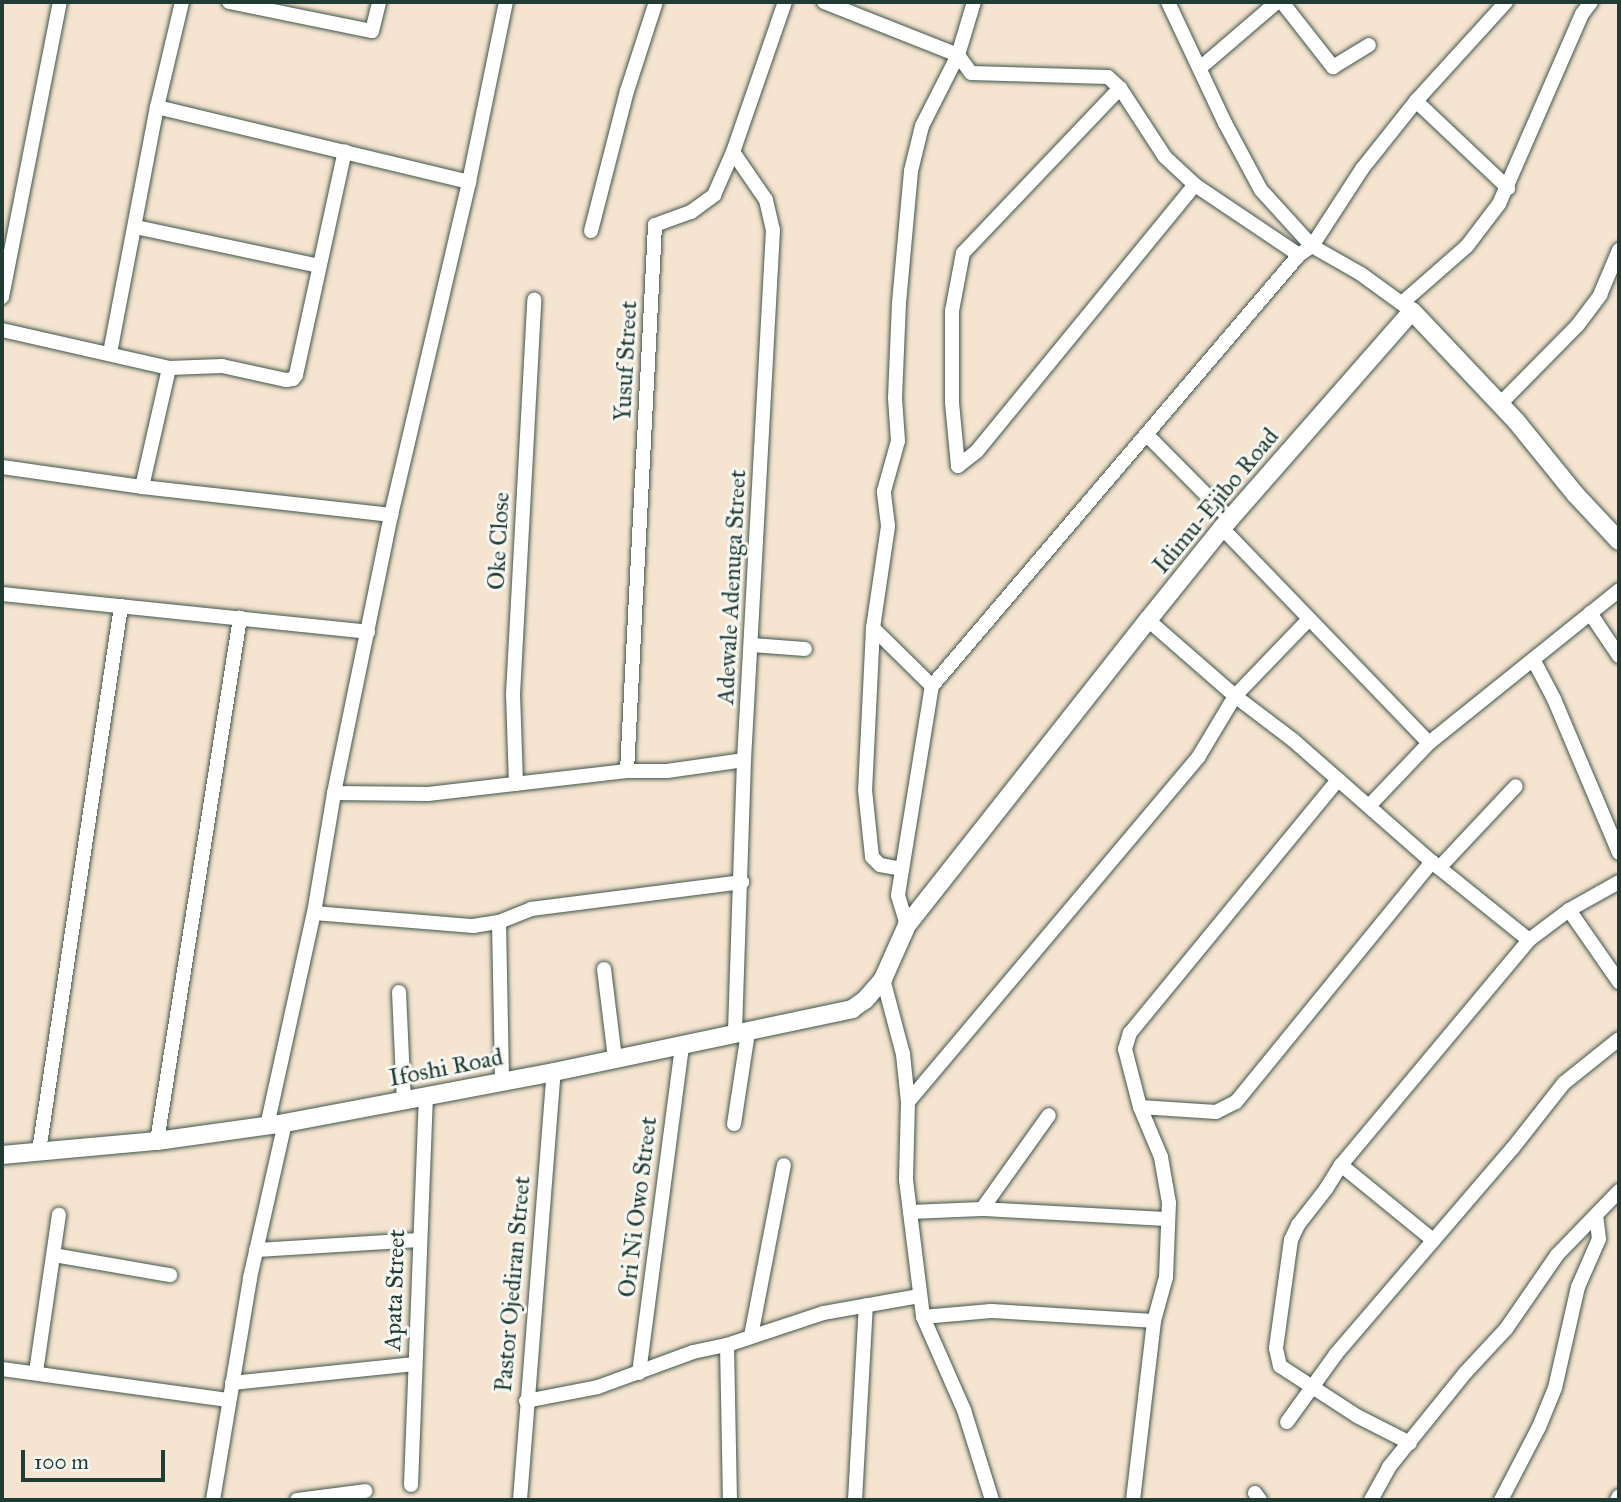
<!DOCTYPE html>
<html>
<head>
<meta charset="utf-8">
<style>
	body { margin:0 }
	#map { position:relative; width:1621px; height:1502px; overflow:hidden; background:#f5e4cf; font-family:"IM FELL Great Primer",serif }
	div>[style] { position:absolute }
	.roads { filter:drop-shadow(0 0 2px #3f564b) drop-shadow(0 0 2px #3f564b) }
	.minor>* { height:14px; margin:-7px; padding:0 7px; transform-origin:7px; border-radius:7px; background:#fff }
	.major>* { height:18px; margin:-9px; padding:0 9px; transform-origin:9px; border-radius:9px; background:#fff }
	span { translate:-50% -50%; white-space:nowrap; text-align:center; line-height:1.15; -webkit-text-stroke:6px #f6f6f2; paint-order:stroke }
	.street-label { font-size:24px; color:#1f3d34 }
	.frame { position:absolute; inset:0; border:4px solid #1f3d34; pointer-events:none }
	.scale { position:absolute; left:21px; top:1450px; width:144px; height:32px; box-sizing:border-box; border:4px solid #1f3d34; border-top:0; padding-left:9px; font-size:21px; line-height:24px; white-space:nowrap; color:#1f3d34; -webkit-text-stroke:5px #f6f6f2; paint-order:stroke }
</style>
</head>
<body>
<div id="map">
	<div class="roads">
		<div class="minor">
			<div style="left:229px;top:2px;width:146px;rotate:11.5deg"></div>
			<div style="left:372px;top:31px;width:30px;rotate:-76deg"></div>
			<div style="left:824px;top:2px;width:144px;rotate:21.6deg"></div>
			<div style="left:958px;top:55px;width:22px;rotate:54deg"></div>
			<div style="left:971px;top:73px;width:137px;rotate:1.7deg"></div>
			<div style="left:1108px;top:77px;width:16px;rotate:43deg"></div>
			<div style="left:1120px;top:88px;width:82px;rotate:56.9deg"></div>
			<div style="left:1165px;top:157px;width:41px;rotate:43deg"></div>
			<div style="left:1195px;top:185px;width:125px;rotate:33.9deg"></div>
			<div style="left:1299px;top:255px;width:16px;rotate:-35deg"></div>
			<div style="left:1312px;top:246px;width:92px;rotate:-57deg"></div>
			<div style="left:1362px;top:169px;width:87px;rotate:-51.5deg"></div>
			<div style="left:1416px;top:101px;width:134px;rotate:-47.7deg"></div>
			<div style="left:1168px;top:2px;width:134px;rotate:64.8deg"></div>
			<div style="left:1225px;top:123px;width:76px;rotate:61.8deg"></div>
			<div style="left:1261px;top:190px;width:76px;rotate:47.7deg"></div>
			<div style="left:1312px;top:246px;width:56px;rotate:29.7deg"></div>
			<div style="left:1361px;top:274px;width:63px;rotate:36deg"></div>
			<div style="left:1282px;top:2px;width:83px;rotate:51.9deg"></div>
			<div style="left:1333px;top:67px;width:42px;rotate:-31.4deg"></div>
			<div style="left:1200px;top:68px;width:101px;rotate:-40.6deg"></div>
			<div style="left:1416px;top:101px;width:127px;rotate:43.4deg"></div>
			<div style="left:157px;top:107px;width:321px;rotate:13.5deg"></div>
			<div style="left:733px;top:152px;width:58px;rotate:55.5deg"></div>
			<div style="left:766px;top:200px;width:31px;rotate:77deg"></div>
			<div style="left:773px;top:230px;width:531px;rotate:93.13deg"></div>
			<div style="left:744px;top:760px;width:274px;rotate:91.9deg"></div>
			<div style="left:136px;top:227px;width:187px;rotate:12deg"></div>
			<div style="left:591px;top:231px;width:145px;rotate:-75.6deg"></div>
			<div style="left:627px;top:91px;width:94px;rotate:-72deg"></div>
			<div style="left:2px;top:297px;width:301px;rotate:-78.9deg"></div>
			<div style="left:1402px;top:303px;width:86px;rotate:-41.2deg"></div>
			<div style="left:1467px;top:246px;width:53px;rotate:-52.7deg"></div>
			<div style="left:1499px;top:204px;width:207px;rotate:-66.4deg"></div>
			<div style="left:1582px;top:14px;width:15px;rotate:-53deg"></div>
			<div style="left:2px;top:330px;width:171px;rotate:12.8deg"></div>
			<div style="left:169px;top:368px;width:53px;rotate:-2.2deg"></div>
			<div style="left:222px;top:366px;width:66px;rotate:12.3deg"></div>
			<div style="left:286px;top:380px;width:7px;rotate:-8deg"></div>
			<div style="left:293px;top:379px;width:5px;rotate:-53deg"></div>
			<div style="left:296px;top:375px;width:229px;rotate:-77.7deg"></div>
			<div style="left:110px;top:353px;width:250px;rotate:-79.2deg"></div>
			<div style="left:157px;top:107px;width:108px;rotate:-76.6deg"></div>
			<div style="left:1500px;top:404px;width:110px;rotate:-45.4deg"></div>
			<div style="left:1577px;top:326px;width:39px;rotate:-53deg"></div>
			<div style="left:1600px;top:295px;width:49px;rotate:-67.1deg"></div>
			<div style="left:1147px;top:435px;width:120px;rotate:45.3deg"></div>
			<div style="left:958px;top:466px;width:64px;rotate:-95.4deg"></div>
			<div style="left:952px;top:402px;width:91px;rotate:-90deg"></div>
			<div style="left:952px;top:311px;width:59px;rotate:-79.3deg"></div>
			<div style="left:963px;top:253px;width:228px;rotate:-46.4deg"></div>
			<div style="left:958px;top:466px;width:24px;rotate:-38deg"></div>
			<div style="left:977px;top:451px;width:344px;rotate:-50.7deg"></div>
			<div style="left:2px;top:467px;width:141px;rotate:8.1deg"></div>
			<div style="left:142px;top:487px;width:251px;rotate:6.4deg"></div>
			<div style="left:142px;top:487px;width:122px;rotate:-77.2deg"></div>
			<div style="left:1222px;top:528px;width:298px;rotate:46.1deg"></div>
			<div style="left:2px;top:594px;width:368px;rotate:5.9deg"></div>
			<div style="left:1590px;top:613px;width:52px;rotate:56deg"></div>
			<div style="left:1148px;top:620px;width:116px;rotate:41.1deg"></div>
			<div style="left:1235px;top:696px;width:73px;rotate:37.2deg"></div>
			<div style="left:1293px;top:740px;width:185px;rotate:41.3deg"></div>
			<div style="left:1432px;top:862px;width:124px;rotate:38.8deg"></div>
			<div style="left:1529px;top:940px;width:50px;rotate:-36.9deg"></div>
			<div style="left:1569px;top:910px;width:57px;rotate:-29.2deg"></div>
			<div style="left:873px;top:628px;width:162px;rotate:92.8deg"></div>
			<div style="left:865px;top:790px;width:67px;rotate:84deg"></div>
			<div style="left:872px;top:857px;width:11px;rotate:45deg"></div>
			<div style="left:880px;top:865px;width:22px;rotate:10deg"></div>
			<div style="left:752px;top:645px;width:53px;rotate:4.3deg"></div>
			<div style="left:1534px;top:661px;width:43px;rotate:62.2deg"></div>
			<div style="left:1554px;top:699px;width:167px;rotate:67.1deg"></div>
			<div style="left:932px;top:686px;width:566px;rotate:-49.59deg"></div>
			<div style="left:627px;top:771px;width:547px;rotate:-87.06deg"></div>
			<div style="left:655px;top:225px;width:38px;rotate:-20deg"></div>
			<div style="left:691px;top:212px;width:29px;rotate:-36deg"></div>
			<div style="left:714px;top:195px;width:47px;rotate:-66.2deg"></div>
			<div style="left:733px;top:152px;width:159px;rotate:-70.9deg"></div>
			<div style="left:516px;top:784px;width:90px;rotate:-91.9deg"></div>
			<div style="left:513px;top:694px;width:395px;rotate:-86.9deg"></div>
			<div style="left:334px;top:793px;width:94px;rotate:0.6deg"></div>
			<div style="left:428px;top:794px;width:200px;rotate:-6.6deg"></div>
			<div style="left:627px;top:771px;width:40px"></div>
			<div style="left:667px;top:771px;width:78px;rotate:-8.1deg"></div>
			<div style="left:1369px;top:806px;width:87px;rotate:-46.4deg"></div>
			<div style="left:1429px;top:743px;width:244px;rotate:-38.8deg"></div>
			<div style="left:1439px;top:868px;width:112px;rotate:-46.8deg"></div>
			<div style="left:1569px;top:910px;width:88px;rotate:55.2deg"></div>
			<div style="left:314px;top:913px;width:160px;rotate:4.7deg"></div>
			<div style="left:473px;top:926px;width:26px;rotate:-9deg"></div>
			<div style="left:499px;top:922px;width:35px;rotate:-22deg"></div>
			<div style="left:531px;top:909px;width:213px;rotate:-7.3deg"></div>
			<div style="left:499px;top:922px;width:160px;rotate:88.9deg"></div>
			<div style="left:907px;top:925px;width:31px;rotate:-107deg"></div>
			<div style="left:898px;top:895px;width:212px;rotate:-80.8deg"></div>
			<div style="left:932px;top:686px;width:83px;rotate:-135.5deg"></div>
			<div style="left:873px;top:628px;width:103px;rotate:-81.6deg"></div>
			<div style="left:888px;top:526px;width:35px;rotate:-97deg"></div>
			<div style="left:884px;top:491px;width:52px;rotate:-74.4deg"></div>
			<div style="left:898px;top:441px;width:43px;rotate:-94deg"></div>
			<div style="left:895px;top:398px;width:95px;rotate:-87.6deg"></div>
			<div style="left:899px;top:303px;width:133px;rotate:-84.8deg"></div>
			<div style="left:911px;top:171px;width:46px;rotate:-76.3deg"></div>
			<div style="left:922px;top:126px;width:80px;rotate:-63.1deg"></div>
			<div style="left:958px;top:55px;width:55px;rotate:-73.2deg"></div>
			<div style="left:604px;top:969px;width:91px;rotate:83deg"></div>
			<div style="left:883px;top:979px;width:78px;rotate:75.1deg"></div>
			<div style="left:903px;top:1054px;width:48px;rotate:84.1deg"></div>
			<div style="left:908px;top:1102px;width:78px;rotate:91.5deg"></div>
			<div style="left:906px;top:1180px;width:138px;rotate:82.9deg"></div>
			<div style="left:923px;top:1317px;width:102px;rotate:66.2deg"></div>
			<div style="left:964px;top:1410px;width:94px;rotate:72.7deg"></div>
			<div style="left:399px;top:992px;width:109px;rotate:87.4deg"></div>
			<div style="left:908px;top:1102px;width:452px;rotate:-49.9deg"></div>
			<div style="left:1199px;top:756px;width:70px;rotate:-59deg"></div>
			<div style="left:1235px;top:696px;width:107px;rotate:-46.1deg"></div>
			<div style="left:1140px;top:1107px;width:76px;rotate:3.8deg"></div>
			<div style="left:1216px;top:1112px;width:22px;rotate:-27deg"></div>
			<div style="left:1236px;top:1102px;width:310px;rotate:-50.8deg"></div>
			<div style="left:734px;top:1124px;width:92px;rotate:-81.3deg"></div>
			<div style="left:267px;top:1126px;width:218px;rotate:-77.6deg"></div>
			<div style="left:314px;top:913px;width:122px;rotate:-80.5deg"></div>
			<div style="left:334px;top:793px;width:284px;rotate:-78.4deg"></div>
			<div style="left:391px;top:515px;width:342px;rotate:-76.8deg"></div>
			<div style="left:469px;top:182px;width:184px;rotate:-78.4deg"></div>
			<div style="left:157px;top:1141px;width:530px;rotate:-80.98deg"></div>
			<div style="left:39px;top:1151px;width:551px;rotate:-81.44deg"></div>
			<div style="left:1341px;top:1165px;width:119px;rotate:39.2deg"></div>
			<div style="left:982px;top:1209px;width:115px;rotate:-54.5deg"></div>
			<div style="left:910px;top:1212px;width:72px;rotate:-2.4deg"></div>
			<div style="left:982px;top:1209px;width:186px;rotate:3.1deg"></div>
			<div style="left:256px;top:1250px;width:164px;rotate:-3.5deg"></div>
			<div style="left:54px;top:1255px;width:118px;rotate:9.8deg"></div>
			<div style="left:923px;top:1317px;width:68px;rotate:-5deg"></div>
			<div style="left:991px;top:1311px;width:163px;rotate:3.5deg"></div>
			<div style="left:751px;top:1336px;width:174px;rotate:-79.1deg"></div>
			<div style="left:727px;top:1345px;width:155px;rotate:88.9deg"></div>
			<div style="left:2px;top:1369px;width:228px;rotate:7.8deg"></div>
			<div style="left:36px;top:1372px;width:159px;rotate:-81.7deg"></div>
			<div style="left:639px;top:1373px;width:330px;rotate:-82.5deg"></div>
			<div style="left:232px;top:1383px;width:184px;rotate:-5.9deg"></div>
			<div style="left:526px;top:1401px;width:73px;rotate:-11deg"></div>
			<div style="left:598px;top:1387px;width:101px;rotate:-20.2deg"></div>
			<div style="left:693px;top:1352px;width:35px;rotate:-12deg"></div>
			<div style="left:727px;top:1345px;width:102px;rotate:-18.3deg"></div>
			<div style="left:824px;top:1313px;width:97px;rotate:-10.1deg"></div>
			<div style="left:1287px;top:1422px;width:84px;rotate:-54.2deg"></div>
			<div style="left:1336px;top:1354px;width:270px;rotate:-49.4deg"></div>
			<div style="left:1512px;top:1149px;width:84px;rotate:-51.8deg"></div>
			<div style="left:1564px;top:1083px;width:70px;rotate:-38.7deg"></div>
			<div style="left:1410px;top:1443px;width:59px;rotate:-153deg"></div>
			<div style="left:1357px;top:1416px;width:92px;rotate:-147deg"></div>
			<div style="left:1280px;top:1366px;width:18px;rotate:-103deg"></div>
			<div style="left:1276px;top:1348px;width:109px;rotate:-82.1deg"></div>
			<div style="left:1291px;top:1240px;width:17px;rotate:-65deg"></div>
			<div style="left:1298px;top:1225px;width:46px;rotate:-52.1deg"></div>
			<div style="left:1326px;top:1189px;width:28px;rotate:-58deg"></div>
			<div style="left:1341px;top:1165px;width:293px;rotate:-50.1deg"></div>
			<div style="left:411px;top:1485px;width:388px;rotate:-87.8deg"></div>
			<div style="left:1255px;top:1493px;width:9px;rotate:54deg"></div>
			<div style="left:213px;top:1500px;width:225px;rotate:-80.5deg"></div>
			<div style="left:250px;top:1278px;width:159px;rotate:-77.3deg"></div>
			<div style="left:297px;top:1500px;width:69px;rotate:-7.5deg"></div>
			<div style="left:520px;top:1500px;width:429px;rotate:-85.5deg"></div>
			<div style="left:855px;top:1500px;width:195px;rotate:-86.8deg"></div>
			<div style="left:1133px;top:1500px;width:180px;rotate:-83.3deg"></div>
			<div style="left:1154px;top:1321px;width:46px;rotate:-74.7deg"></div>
			<div style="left:1166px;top:1277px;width:74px;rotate:-87.7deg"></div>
			<div style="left:1169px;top:1203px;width:47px;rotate:-99.9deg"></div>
			<div style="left:1161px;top:1157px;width:54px;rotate:-112.8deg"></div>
			<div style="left:1140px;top:1107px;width:60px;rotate:-104.5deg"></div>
			<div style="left:1125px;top:1049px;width:17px;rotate:-73deg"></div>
			<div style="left:1130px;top:1033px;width:328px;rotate:-50.6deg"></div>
			<div style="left:1371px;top:1500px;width:38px;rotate:-61deg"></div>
			<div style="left:1389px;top:1467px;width:122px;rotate:-51deg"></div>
			<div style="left:1466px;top:1372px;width:59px;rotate:-47.1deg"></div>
			<div style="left:1506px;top:1329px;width:90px;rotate:-55.4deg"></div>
			<div style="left:1557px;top:1255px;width:89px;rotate:-45.9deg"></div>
			<div style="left:1501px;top:1500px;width:82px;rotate:-62.5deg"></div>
			<div style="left:1539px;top:1427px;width:42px;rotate:-67.7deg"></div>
			<div style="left:1555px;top:1388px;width:104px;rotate:-77.2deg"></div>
			<div style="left:1578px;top:1287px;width:52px;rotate:-66.4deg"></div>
			<div style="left:1599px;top:1239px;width:24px;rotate:-97deg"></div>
			<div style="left:1617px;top:1500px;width:4px;rotate:-63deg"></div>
		</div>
		<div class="major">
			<div style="left:2px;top:1155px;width:156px;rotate:-5.2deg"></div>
			<div style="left:157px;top:1141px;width:129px;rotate:-8deg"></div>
			<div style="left:285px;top:1123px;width:274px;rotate:-10.7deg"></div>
			<div style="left:554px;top:1072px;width:305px;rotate:-11.9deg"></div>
			<div style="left:852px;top:1009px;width:16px;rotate:-35deg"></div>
			<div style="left:865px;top:1000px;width:28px;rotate:-49deg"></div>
			<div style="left:883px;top:979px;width:59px;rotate:-66deg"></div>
			<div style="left:907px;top:925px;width:389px;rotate:-51.7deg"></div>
			<div style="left:1148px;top:620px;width:118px;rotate:-51.2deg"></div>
			<div style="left:1222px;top:528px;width:288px;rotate:-48.8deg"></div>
			<div style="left:1412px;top:311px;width:151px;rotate:46.6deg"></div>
			<div style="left:1516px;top:421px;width:95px;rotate:51deg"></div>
			<div style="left:1576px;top:495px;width:63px;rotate:46.9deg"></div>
		</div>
	</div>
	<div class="street-label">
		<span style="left:626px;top:361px;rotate:-87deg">Yusuf Street</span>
		<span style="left:1216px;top:501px;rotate:-50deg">Idimu-Ejibo Road</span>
		<span style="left:499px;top:541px;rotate:-87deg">Oke Close</span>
		<span style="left:732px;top:587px;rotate:-87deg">Adewale Adenuga Street</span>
		<span style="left:446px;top:1068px;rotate:-11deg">Ifoshi Road</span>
		<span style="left:638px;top:1207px;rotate:-83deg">Ori Ni Owo Street</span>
		<span style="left:513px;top:1284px;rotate:-85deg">Pastor Ojediran Street</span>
		<span style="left:395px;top:1290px;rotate:-88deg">Apata Street</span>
	</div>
	<div class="frame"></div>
	<div class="scale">100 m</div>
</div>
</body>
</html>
